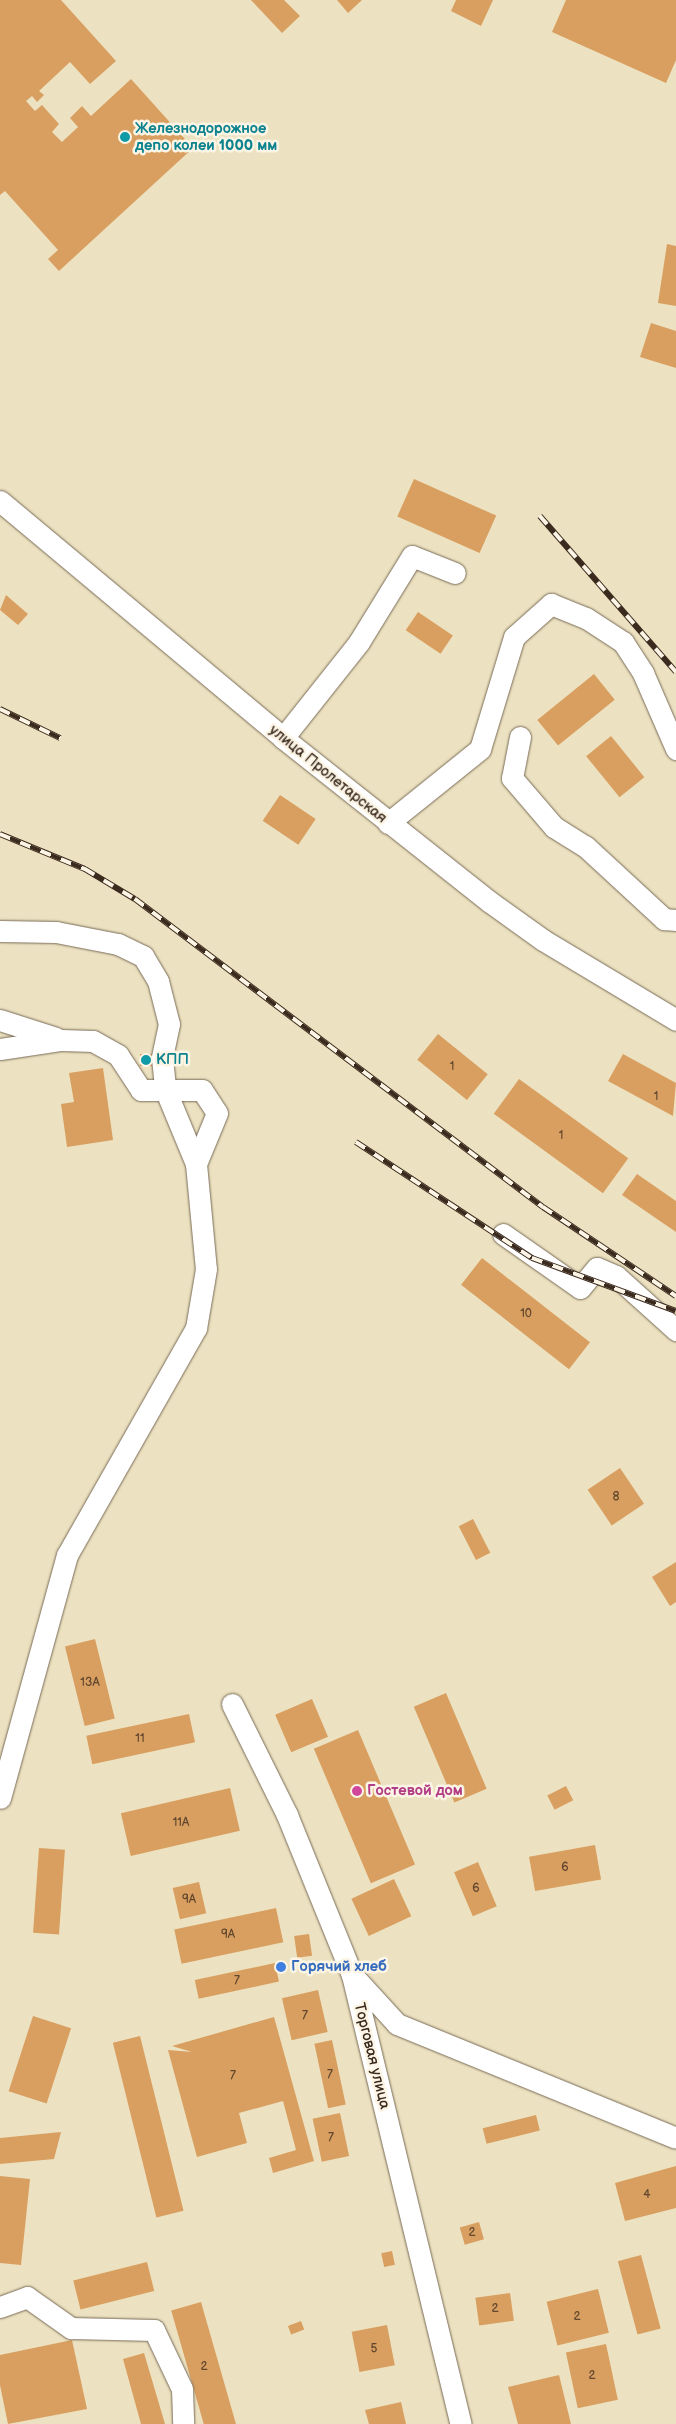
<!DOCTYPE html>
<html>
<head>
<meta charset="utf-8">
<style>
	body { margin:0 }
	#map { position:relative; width:676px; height:2424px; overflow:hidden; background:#ece2c1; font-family:"Balsamiq Sans",sans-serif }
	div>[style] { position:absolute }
	.building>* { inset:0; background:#d99f60; transform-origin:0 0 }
	.roads { filter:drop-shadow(0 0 1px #796a57) drop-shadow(0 0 1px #796a57) }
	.minor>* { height:21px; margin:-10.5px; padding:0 10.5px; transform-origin:10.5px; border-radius:10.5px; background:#fff }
	.rail>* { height:5.5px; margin-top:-2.75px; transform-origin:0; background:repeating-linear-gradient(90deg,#fcf5e5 0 11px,#3b2a1e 0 22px); box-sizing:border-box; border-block:1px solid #3b2a1e }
	.dots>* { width:14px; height:14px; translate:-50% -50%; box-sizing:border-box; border:2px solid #fcf5e5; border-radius:50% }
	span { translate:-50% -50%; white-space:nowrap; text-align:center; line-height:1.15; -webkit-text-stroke:5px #fcf5e5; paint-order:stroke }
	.number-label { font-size:12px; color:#62472e }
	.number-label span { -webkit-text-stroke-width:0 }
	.culture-label { font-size:15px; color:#0d838f; font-weight:700 }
	.left { translate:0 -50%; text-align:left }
	.street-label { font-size:15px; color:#3b2a1e }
	.hotel-label { font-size:15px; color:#b23c85; font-weight:700 }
	.shop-label { font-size:15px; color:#366cbe; font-weight:700 }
</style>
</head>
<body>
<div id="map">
	<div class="building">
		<div style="clip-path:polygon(0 0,61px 0,116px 61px,90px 84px,70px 62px,39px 91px,44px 95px,37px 102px,32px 96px,26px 101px,35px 111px,42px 105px,59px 124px,52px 132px,62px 142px,78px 127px,70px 118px,82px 106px,91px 116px,131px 79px,193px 148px,59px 271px,48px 259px,58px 250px,5px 191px,0 195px)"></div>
		<div style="clip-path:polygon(251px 0,284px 0,300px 16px,282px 33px)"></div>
		<div style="clip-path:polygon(337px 0,362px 0,348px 13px)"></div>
		<div style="clip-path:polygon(456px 0,493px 0,481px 26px,451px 11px)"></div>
		<div style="clip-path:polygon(566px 0,676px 0,676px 60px,666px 83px,552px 32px)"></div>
		<div style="clip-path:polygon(667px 244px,676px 246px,676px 306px,658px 303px)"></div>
		<div style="clip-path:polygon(651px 323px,676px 331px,676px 368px,640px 357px)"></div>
		<div style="left:414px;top:479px;width:90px;height:41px;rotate:24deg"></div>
		<div style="clip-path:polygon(6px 595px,28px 614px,18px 625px,0 610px)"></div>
		<div style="left:418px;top:612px;width:42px;height:22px;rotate:34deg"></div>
		<div style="left:594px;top:674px;width:33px;height:73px;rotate:51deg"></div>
		<div style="left:611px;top:736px;width:53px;height:32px;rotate:51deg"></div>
		<div style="left:280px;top:795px;width:43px;height:31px;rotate:34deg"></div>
		<div style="left:438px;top:1034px;width:64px;height:33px;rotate:39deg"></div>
		<div style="left:140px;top:1054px;width:12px;height:12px"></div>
		<div style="clip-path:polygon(623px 1054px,676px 1083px,673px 1116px,608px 1081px)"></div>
		<div style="clip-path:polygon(103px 1068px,113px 1140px,67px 1147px,61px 1104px,74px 1102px,69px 1073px)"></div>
		<div style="left:519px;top:1079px;width:135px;height:43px;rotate:36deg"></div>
		<div style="clip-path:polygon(637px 1174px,676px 1201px,676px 1232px,622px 1195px)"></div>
		<div style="left:482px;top:1258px;width:137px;height:34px;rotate:38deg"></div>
		<div style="left:620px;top:1468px;width:43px;height:39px;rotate:56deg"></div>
		<div style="left:473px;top:1519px;width:38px;height:16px;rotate:63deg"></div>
		<div style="clip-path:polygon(676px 1562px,676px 1602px,670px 1606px,652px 1577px)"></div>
		<div style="left:95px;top:1639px;width:82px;height:31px;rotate:76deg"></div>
		<div style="left:446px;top:1693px;width:104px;height:35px;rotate:67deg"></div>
		<div style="left:312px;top:1699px;width:41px;height:40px;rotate:67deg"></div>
		<div style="left:189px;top:1714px;width:29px;height:105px;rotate:78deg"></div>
		<div style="left:358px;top:1730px;width:146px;height:48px;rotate:67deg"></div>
		<div style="left:566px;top:1786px;width:16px;height:21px;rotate:63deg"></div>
		<div style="left:230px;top:1788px;width:44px;height:112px;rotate:77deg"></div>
		<div style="left:595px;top:1845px;width:35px;height:67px;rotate:80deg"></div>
		<div style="left:39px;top:1848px;width:26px;height:85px;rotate:4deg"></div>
		<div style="left:478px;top:1862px;width:48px;height:26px;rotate:67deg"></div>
		<div style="left:394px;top:1879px;width:41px;height:47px;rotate:65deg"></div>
		<div style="left:199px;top:1882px;width:32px;height:27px;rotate:77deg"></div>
		<div style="left:276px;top:1908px;width:35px;height:104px;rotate:78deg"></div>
		<div style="left:309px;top:1934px;width:22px;height:15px;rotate:82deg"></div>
		<div style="left:275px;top:1963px;width:19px;height:82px;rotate:78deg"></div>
		<div style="left:318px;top:1990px;width:43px;height:37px;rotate:77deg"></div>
		<div style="left:33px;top:2016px;width:40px;height:79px;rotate:18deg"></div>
		<div style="clip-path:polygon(274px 2017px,314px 2161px,273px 2173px,269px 2158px,296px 2150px,283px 2101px,239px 2113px,247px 2143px,197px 2157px,168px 2050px,192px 2052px,172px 2046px)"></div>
		<div style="left:140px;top:2036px;width:180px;height:28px;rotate:76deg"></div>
		<div style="left:332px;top:2040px;width:66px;height:18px;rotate:78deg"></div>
		<div style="left:340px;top:2113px;width:44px;height:28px;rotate:78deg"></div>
		<div style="left:536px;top:2115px;width:16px;height:55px;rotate:76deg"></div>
		<div style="clip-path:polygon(61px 2132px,54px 2159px,0 2164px,0 2138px)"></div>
		<div style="clip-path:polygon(676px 2166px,676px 2208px,625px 2221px,615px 2183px)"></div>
		<div style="clip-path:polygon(0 2176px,30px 2179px,21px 2265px,0 2263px)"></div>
		<div style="left:479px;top:2222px;width:18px;height:20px;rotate:74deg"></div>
		<div style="left:392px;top:2251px;width:14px;height:11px;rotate:78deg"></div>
		<div style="left:641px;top:2255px;width:76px;height:24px;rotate:75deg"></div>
		<div style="left:147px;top:2262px;width:30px;height:76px;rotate:76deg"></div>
		<div style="left:598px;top:2289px;width:45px;height:53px;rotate:76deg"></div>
		<div style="left:510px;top:2293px;width:28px;height:35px;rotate:82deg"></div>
		<div style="left:201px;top:2302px;width:127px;height:31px;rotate:74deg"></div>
		<div style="left:301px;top:2321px;width:9px;height:14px;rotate:69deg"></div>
		<div style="left:387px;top:2325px;width:41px;height:36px;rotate:79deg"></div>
		<div style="clip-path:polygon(72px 2340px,87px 2409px,8px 2424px,0 2385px,0 2355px)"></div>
		<div style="left:606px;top:2344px;width:57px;height:41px;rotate:78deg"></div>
		<div style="clip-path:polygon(144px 2353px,165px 2424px,141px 2424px,123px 2359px)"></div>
		<div style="clip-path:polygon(559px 2375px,571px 2424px,518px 2424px,508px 2387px)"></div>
		<div style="clip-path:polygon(401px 2402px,406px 2424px,369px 2424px,365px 2410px)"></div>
	</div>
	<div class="roads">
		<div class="minor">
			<div style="left:0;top:501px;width:369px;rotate:39.9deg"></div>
			<div style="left:283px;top:738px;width:264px;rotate:38.4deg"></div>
			<div style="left:490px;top:902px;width:65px;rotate:35.6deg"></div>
			<div style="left:543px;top:940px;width:155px;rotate:31deg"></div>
			<div style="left:520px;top:737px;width:42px;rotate:101deg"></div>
			<div style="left:512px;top:778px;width:65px;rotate:49.4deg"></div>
			<div style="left:554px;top:827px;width:36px;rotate:32deg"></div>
			<div style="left:585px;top:846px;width:108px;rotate:42.7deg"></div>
			<div style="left:664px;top:919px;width:12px;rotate:5deg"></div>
			<div style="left:283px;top:738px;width:122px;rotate:-51.6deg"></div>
			<div style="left:359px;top:642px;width:101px;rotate:-58.4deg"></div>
			<div style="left:412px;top:556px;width:46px;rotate:21.6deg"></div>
			<div style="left:388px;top:823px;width:118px;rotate:-38.8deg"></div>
			<div style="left:480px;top:749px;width:117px;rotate:-73.1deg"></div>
			<div style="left:514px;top:637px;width:50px;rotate:-41.7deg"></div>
			<div style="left:551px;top:604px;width:38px;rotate:22deg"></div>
			<div style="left:586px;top:618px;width:44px;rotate:33deg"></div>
			<div style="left:623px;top:642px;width:37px;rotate:57deg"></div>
			<div style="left:643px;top:673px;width:83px;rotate:66.5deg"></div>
			<div style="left:0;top:931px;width:56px;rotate:1deg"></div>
			<div style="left:56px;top:932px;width:63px;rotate:11deg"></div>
			<div style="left:118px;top:944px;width:28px;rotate:26deg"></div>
			<div style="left:143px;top:956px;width:29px;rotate:59deg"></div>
			<div style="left:158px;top:981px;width:44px;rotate:75.7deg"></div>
			<div style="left:169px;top:1024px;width:35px;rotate:102deg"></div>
			<div style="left:162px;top:1058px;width:31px;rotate:84deg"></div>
			<div style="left:165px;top:1089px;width:81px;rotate:67.5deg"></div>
			<div style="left:0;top:1020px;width:59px;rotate:17.8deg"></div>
			<div style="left:0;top:1049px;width:62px;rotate:-8.4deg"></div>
			<div style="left:61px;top:1040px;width:32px;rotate:2deg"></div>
			<div style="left:93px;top:1041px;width:29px;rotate:29deg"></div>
			<div style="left:118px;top:1055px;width:42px;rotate:56.7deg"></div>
			<div style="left:141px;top:1090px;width:61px"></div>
			<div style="left:202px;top:1090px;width:27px;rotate:57deg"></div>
			<div style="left:217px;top:1113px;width:55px;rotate:112.4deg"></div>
			<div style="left:196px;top:1164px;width:105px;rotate:84.6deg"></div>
			<div style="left:206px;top:1269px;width:60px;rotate:99.6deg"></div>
			<div style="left:196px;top:1328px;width:261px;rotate:119.6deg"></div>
			<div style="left:67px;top:1555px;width:252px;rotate:105.4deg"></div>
			<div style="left:503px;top:1234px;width:94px;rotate:35deg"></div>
			<div style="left:580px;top:1288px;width:26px;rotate:-50deg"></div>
			<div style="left:597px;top:1268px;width:21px;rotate:23deg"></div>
			<div style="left:616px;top:1276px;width:81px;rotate:42deg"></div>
			<div style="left:232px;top:1704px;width:124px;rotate:63.6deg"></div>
			<div style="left:287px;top:1815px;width:173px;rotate:67.9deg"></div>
			<div style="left:352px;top:1975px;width:462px;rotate:76.4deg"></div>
			<div style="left:355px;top:1978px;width:62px;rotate:47.6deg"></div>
			<div style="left:397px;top:2024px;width:301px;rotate:22.2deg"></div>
			<div style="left:0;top:2307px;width:29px;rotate:-20deg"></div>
			<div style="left:27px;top:2297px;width:54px;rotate:35.2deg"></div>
			<div style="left:71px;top:2328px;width:83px;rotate:1.4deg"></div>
			<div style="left:154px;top:2330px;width:65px;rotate:64.6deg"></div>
			<div style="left:182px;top:2389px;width:35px;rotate:88deg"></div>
		</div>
	</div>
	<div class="rail">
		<div style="left:540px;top:516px;width:207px;rotate:48.9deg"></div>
		<div style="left:0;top:709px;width:67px;rotate:25.8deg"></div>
		<div style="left:0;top:834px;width:92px;rotate:22.4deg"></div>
		<div style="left:85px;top:869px;width:58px;rotate:31deg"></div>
		<div style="left:135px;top:899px;width:511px;rotate:37.05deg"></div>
		<div style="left:543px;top:1207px;width:160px;rotate:33.8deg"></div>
		<div style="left:356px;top:1142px;width:211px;rotate:33.4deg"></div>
		<div style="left:532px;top:1258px;width:153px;rotate:20.2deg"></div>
	</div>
	<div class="dots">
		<div style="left:125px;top:137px;background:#0f9aa8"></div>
		<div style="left:146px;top:1060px;background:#0f9aa8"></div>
		<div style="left:357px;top:1791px;background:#d1479c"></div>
		<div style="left:281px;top:1967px;background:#3f7fe0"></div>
	</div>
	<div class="number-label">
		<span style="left:452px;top:1067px">1</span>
		<span style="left:656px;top:1097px">1</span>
		<span style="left:561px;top:1136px">1</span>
		<span style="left:526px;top:1314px">10</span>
		<span style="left:616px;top:1497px">8</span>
		<span style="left:90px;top:1683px">13А</span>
		<span style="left:140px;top:1739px">11</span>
		<span style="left:181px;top:1823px">11А</span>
		<span style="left:565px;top:1868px">6</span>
		<span style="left:476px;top:1889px">6</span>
		<span style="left:189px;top:1900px">9А</span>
		<span style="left:228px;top:1935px">9А</span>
		<span style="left:237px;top:1981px">7</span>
		<span style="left:305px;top:2016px">7</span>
		<span style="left:330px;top:2075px">7</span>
		<span style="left:233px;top:2076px">7</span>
		<span style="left:331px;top:2138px">7</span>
		<span style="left:647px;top:2195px">4</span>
		<span style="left:472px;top:2233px">2</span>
		<span style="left:495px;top:2309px">2</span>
		<span style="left:577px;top:2317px">2</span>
		<span style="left:374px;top:2349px">5</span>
		<span style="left:204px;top:2367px">2</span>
		<span style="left:592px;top:2376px">2</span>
	</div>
	<div class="culture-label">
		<span class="left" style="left:135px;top:137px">Железнодорожное<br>депо колеи 1000 мм</span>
		<span class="left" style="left:156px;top:1060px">КПП</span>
	</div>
	<div class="street-label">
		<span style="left:328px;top:774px;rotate:39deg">улица Пролетарская</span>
		<span style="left:372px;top:2056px;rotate:76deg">Торговая улица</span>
	</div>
	<div class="hotel-label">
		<span class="left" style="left:367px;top:1791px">Гостевой дом</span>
	</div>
	<div class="shop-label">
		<span class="left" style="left:291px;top:1967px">Горячий хлеб</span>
	</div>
</div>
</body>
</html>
